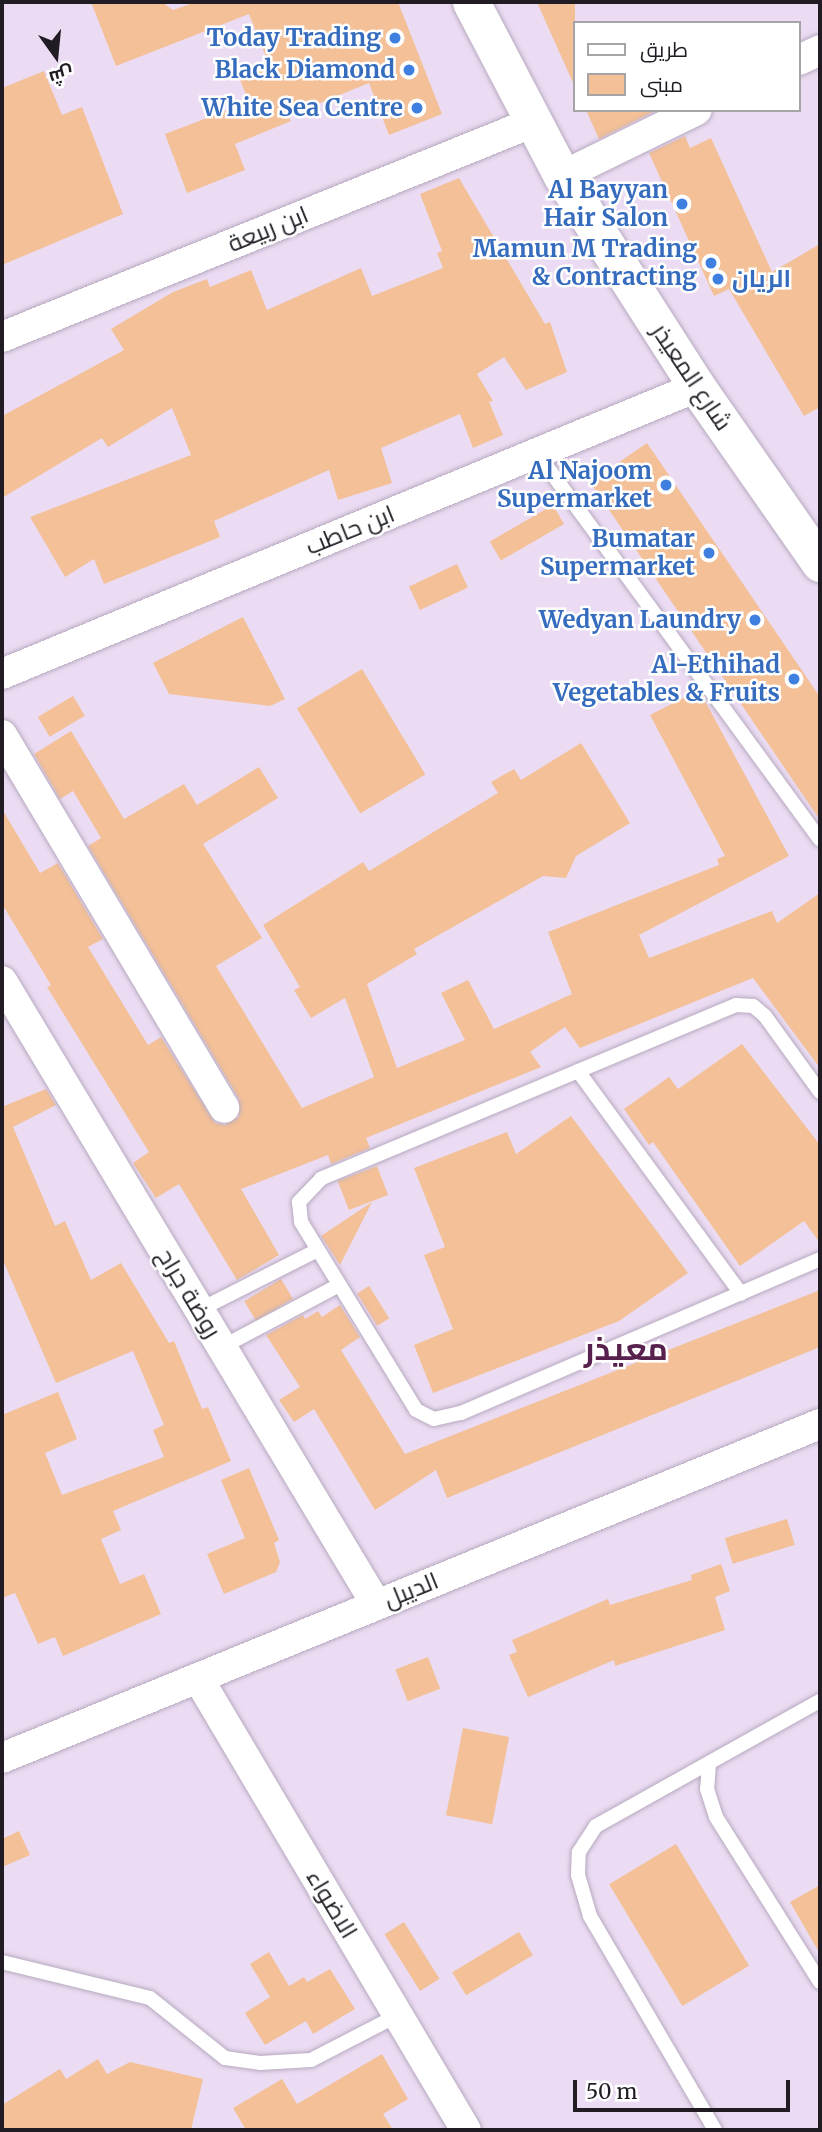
<!DOCTYPE html>
<html>
<head>
<meta charset="utf-8">
<style>
	body { margin:0 }
	#map { position:relative; width:822px; height:2132px; overflow:hidden; background:#ebdcf3; font-family:Merriweather,Cairo,serif }
	div>[style] { position:absolute }
	.building>* { inset:0; background:#f3c098; transform-origin:0 0 }
	.roads { filter:drop-shadow(0 0 2px #b7a9bf) drop-shadow(0 0 2px #b7a9bf) }
	.service>* { height:14px; margin:-7px; padding:0 7px; transform-origin:7px; border-radius:7px; background:#fff }
	.minor>* { height:30px; margin:-15px; padding:0 15px; transform-origin:15px; border-radius:15px; background:#fff }
	.tertiary>* { height:37px; margin:-18.5px; padding:0 18.5px; transform-origin:18.5px; border-radius:18.5px; background:#fff }
	.dots>* { width:19px; height:19px; translate:-50% -50%; box-sizing:border-box; border:4px solid #fff; border-radius:50% }
	span { translate:-50% -50%; white-space:nowrap; text-align:center; line-height:1.15; -webkit-text-stroke:5px #fff; paint-order:stroke }
	.shop-label { font-size:24px; color:#366cbe; font-weight:700 }
	.right { translate:-100% -50%; text-align:right }
	.left { translate:0 -50%; text-align:left }
	.street-label { font-size:24px; color:#211c24 }
	.district-label { font-size:32px; color:#57214e; font-weight:700 }
	.frame { position:absolute; inset:0; border:4px solid #211c24; pointer-events:none }
	.legend { position:absolute; left:573px; top:21px; width:228px; height:91px; box-sizing:border-box; background:#fff; border:2px solid #a6a4a7; margin:0; padding:9px 12px; list-style:none; font-size:21px; color:#211c24 }
	.legend li { display:flex; align-items:center; gap:14px; height:35px }
	.legend b { width:35px; border:2px solid #a6a4a7 }
	.north { position:absolute; left:21px; top:21px; width:70px; height:70px; -webkit-text-stroke:5px #fff; paint-order:stroke; rotate:165deg; font-size:19px; font-weight:700; line-height:28px; text-align:center; color:#211c24 }
	.north::after { content:''; display:block; margin:auto; width:24px; height:32px; background:#211c24; clip-path:polygon(50% 0,100% 100%,50% 72%,0 100%) }
	.scale { position:absolute; left:573px; top:2080px; width:217px; height:32px; box-sizing:border-box; border:4px solid #211c24; border-top:0; padding-left:9px; font-size:21px; line-height:24px; white-space:nowrap; color:#211c24; -webkit-text-stroke:5px #fff; paint-order:stroke }
</style>
</head>
<body>
<div id="map">
	<div class="building">
		<div style="clip-path:polygon(91px 2px,162px 2px,173px 10px,196px 2px,398px 2px,442px 114px,389px 135px,369px 83px,288px 116px,291px 121px,235px 144px,245px 170px,187px 193px,165px 134px,249px 102px,238px 75px,268px 62px,249px 14px,116px 66px)"></div>
		<div style="clip-path:polygon(537px 2px,575px 2px,575px 87px,548px 27px)"></div>
		<div style="clip-path:polygon(44px 71px,62px 115px,82px 107px,123px 214px,2px 265px,2px 88px)"></div>
		<div style="clip-path:polygon(586px 110px,657px 110px,599px 139px)"></div>
		<div style="clip-path:polygon(685px 136px,690px 148px,711px 138px,772px 272px,820px 244px,820px 407px,804px 416px,729px 289px,714px 296px,649px 153px)"></div>
		<div style="clip-path:polygon(459px 178px,545px 324px,550px 322px,567px 372px,526px 390px,504px 357px,477px 374px,493px 401px,489px 402px,503px 435px,473px 448px,460px 414px,381px 448px,392px 483px,338px 500px,329px 470px,214px 521px,220px 537px,156px 563px,104px 584px,94px 559px,65px 577px,30px 517px,191px 455px,172px 408px,108px 447px,102px 438px,2px 498px,2px 416px,124px 350px,111px 329px,173px 292px,207px 279px,210px 287px,251px 270px,267px 310px,361px 268px,372px 296px,443px 268px,437px 253px,442px 251px,420px 194px)"></div>
		<div style="clip-path:polygon(647px 443px,820px 697px,820px 820px,590px 482px)"></div>
		<div style="left:553px;top:505px;width:22px;height:73px;rotate:60deg"></div>
		<div style="left:457px;top:564px;width:26px;height:53px;rotate:65deg"></div>
		<div style="clip-path:polygon(243px 617px,285px 699px,270px 706px,169px 694px,153px 663px)"></div>
		<div style="left:362px;top:669px;width:123px;height:76px;rotate:59deg"></div>
		<div style="clip-path:polygon(699px 690px,789px 856px,639px 935px,649px 958px,772px 911px,777px 923px,820px 893px,820px 1068px,753px 978px,580px 1048px,565px 1027px,530px 1052px,541px 1067px,366px 1138px,370px 1148px,331px 1164px,328px 1155px,241px 1189px,279px 1255px,237px 1280px,179px 1184px,156px 1198px,133px 1163px,149px 1152px,47px 987px,51px 985px,2px 904px,2px 809px,40px 873px,58px 863px,103px 939px,88px 947px,148px 1045px,161px 1037px,215px 1123px,225px 1125px,239px 1117px,239px 1099px,88px 846px,101px 838px,73px 791px,60px 799px,34px 754px,71px 731px,124px 819px,184px 784px,197px 805px,259px 767px,278px 798px,203px 844px,262px 938px,216px 966px,302px 1108px,374px 1077px,345px 998px,311px 1018px,294px 990px,300px 987px,263px 925px,363px 862px,369px 871px,498px 793px,491px 782px,514px 769px,521px 780px,581px 743px,630px 823px,576px 856px,566px 878px,543px 876px,414px 949px,417px 954px,367px 984px,397px 1068px,465px 1040px,441px 993px,468px 980px,494px 1029px,572px 994px,548px 932px,719px 865px,717px 859px,725px 856px,650px 715px)"></div>
		<div style="left:73px;top:696px;width:23px;height:41px;rotate:59deg"></div>
		<div style="clip-path:polygon(742px 1044px,820px 1145px,820px 1243px,804px 1221px,740px 1266px,653px 1142px,649px 1145px,624px 1109px,669px 1077px,678px 1089px)"></div>
		<div style="clip-path:polygon(46px 1089px,56px 1105px,13px 1127px,55px 1226px,65px 1221px,91px 1280px,121px 1263px,169px 1343px,174px 1341px,202px 1409px,208px 1407px,231px 1461px,113px 1511px,121px 1530px,101px 1539px,120px 1584px,144px 1574px,161px 1614px,63px 1656px,55px 1637px,38px 1644px,15px 1593px,2px 1598px,2px 1415px,58px 1392px,77px 1439px,45px 1453px,62px 1495px,164px 1457px,153px 1430px,164px 1425px,133px 1351px,56px 1383px,2px 1258px,2px 1101px,4px 1106px)"></div>
		<div style="clip-path:polygon(571px 1116px,688px 1273px,619px 1321px,433px 1393px,414px 1345px,453px 1329px,424px 1255px,445px 1247px,414px 1168px,507px 1132px,516px 1154px)"></div>
		<div style="left:377px;top:1166px;width:31px;height:42px;rotate:69deg"></div>
		<div style="clip-path:polygon(372px 1202px,340px 1265px,321px 1236px)"></div>
		<div style="left:281px;top:1279px;width:23px;height:43px;rotate:59deg"></div>
		<div style="left:369px;top:1286px;width:38px;height:14px;rotate:58deg"></div>
		<div style="clip-path:polygon(820px 1290px,820px 1347px,447px 1498px,436px 1470px,375px 1510px,314px 1409px,294px 1422px,279px 1400px,300px 1387px,266px 1335px,303px 1315px,305px 1319px,318px 1311px,322px 1317px,340px 1305px,360px 1337px,341px 1350px,405px 1454px)"></div>
		<div style="clip-path:polygon(249px 1468px,279px 1540px,274px 1543px,280px 1562px,276px 1572px,224px 1594px,207px 1554px,245px 1538px,221px 1480px)"></div>
		<div style="left:787px;top:1519px;width:27px;height:65px;rotate:73deg"></div>
		<div style="clip-path:polygon(721px 1564px,730px 1591px,715px 1597px,725px 1630px,615px 1666px,614px 1660px,528px 1697px,509px 1655px,517px 1652px,512px 1640px,608px 1599px,610px 1605px,692px 1580px,691px 1575px)"></div>
		<div style="left:428px;top:1657px;width:34px;height:35px;rotate:69deg"></div>
		<div style="left:463px;top:1728px;width:47px;height:89px;rotate:11deg"></div>
		<div style="clip-path:polygon(19px 1831px,30px 1855px,2px 1867px,2px 1839px)"></div>
		<div style="left:676px;top:1844px;width:142px;height:78px;rotate:59deg"></div>
		<div style="clip-path:polygon(820px 1885px,820px 1954px,790px 1902px)"></div>
		<div style="left:404px;top:1922px;width:67px;height:23px;rotate:58deg"></div>
		<div style="left:519px;top:1932px;width:27px;height:78px;rotate:59deg"></div>
		<div style="clip-path:polygon(269px 1952px,289px 1986px,304px 1977px,307px 1982px,330px 1969px,355px 2009px,313px 2034px,306px 2021px,265px 2045px,245px 2013px,270px 1997px,250px 1964px)"></div>
		<div style="clip-path:polygon(382px 2054px,408px 2099px,383px 2114px,393px 2130px,246px 2130px,233px 2108px,282px 2079px,297px 2104px)"></div>
		<div style="clip-path:polygon(98px 2059px,107px 2074px,130px 2062px,203px 2079px,191px 2130px,2px 2130px,2px 2105px,60px 2069px,66px 2079px)"></div>
	</div>
	<div class="roads">
		<div class="service">
			<div style="left:537px;top:453px;width:479px;rotate:53.8deg"></div>
			<div style="left:578px;top:1071px;width:276px;rotate:53.8deg"></div>
			<div style="left:820px;top:1092px;width:94px;rotate:-125.9deg"></div>
			<div style="left:765px;top:1016px;width:16px;rotate:-140deg"></div>
			<div style="left:753px;top:1006px;width:17px;rotate:-177deg"></div>
			<div style="left:736px;top:1005px;width:450px;rotate:157.3deg"></div>
			<div style="left:321px;top:1179px;width:32px;rotate:134deg"></div>
			<div style="left:299px;top:1202px;width:20px;rotate:84deg"></div>
			<div style="left:301px;top:1222px;width:220px;rotate:58.5deg"></div>
			<div style="left:416px;top:1410px;width:20px;rotate:27deg"></div>
			<div style="left:434px;top:1419px;width:28px;rotate:-13deg"></div>
			<div style="left:461px;top:1413px;width:391px;rotate:-23.2deg"></div>
			<div style="left:199px;top:1310px;width:133px;rotate:-26.8deg"></div>
			<div style="left:222px;top:1347px;width:132px;rotate:-27.9deg"></div>
			<div style="left:709px;top:1763px;width:26px;rotate:94deg"></div>
			<div style="left:707px;top:1789px;width:29px;rotate:72deg"></div>
			<div style="left:716px;top:1817px;width:195px;rotate:57.8deg"></div>
			<div style="left:2px;top:1962px;width:152px;rotate:13.7deg"></div>
			<div style="left:150px;top:1998px;width:96px;rotate:38.7deg"></div>
			<div style="left:225px;top:2058px;width:35px;rotate:8deg"></div>
			<div style="left:260px;top:2063px;width:51px;rotate:-3.4deg"></div>
			<div style="left:311px;top:2060px;width:98px;rotate:-27.3deg"></div>
			<div style="left:715px;top:2130px;width:248px;rotate:-120.3deg"></div>
			<div style="left:590px;top:1916px;width:43px;rotate:-106.3deg"></div>
			<div style="left:578px;top:1875px;width:23px;rotate:-88deg"></div>
			<div style="left:579px;top:1852px;width:31px;rotate:-57deg"></div>
			<div style="left:596px;top:1826px;width:257px;rotate:-29.2deg"></div>
		</div>
		<div class="minor">
			<div style="left:799px;top:60px;width:23px;rotate:-25deg"></div>
			<div style="left:562px;top:176px;width:150px;rotate:-26.1deg"></div>
			<div style="left:2px;top:337px;width:574px;rotate:-22.01deg"></div>
			<div style="left:2px;top:674px;width:752px;rotate:-22.44deg"></div>
			<div style="left:2px;top:735px;width:434px;rotate:59.2deg"></div>
			<div style="left:2px;top:981px;width:727px;rotate:59.02deg"></div>
			<div style="left:198px;top:1678px;width:525px;rotate:59.34deg"></div>
			<div style="left:2px;top:1758px;width:884px;rotate:-22.21deg"></div>
		</div>
		<div class="tertiary">
			<div style="left:471px;top:2px;width:196px;rotate:62.4deg"></div>
			<div style="left:562px;top:176px;width:250px;rotate:57.4deg"></div>
			<div style="left:697px;top:387px;width:215px;rotate:55.1deg"></div>
		</div>
	</div>
	<div class="dots">
		<div style="left:395px;top:38px;background:#3f7fe0"></div>
		<div style="left:409px;top:70px;background:#3f7fe0"></div>
		<div style="left:417px;top:108px;background:#3f7fe0"></div>
		<div style="left:682px;top:204px;background:#3f7fe0"></div>
		<div style="left:711px;top:263px;background:#3f7fe0"></div>
		<div style="left:718px;top:279px;background:#3f7fe0"></div>
		<div style="left:666px;top:485px;background:#3f7fe0"></div>
		<div style="left:709px;top:553px;background:#3f7fe0"></div>
		<div style="left:755px;top:620px;background:#3f7fe0"></div>
		<div style="left:794px;top:679px;background:#3f7fe0"></div>
	</div>
	<div class="shop-label">
		<span class="right" style="left:381px;top:38px">Today Trading</span>
		<span class="right" style="left:395px;top:70px">Black Diamond</span>
		<span class="right" style="left:403px;top:108px">White Sea Centre</span>
		<span class="right" style="left:668px;top:204px">Al Bayyan<br>Hair Salon</span>
		<span class="right" style="left:697px;top:263px">Mamun M Trading<br>&amp; Contracting</span>
		<span class="left" style="left:732px;top:279px">الريان</span>
		<span class="right" style="left:652px;top:485px">Al Najoom<br>Supermarket</span>
		<span class="right" style="left:695px;top:553px">Bumatar<br>Supermarket</span>
		<span class="right" style="left:741px;top:620px">Wedyan Laundry</span>
		<span class="right" style="left:780px;top:679px">Al-Ethihad<br>Vegetables &amp; Fruits</span>
	</div>
	<div class="street-label">
		<span style="left:268px;top:229px;rotate:-22deg">ابن ربيعة</span>
		<span style="left:692px;top:377px;rotate:56deg">شارع المعيذر</span>
		<span style="left:350px;top:530px;rotate:-22deg">ابن حاطب</span>
		<span style="left:189px;top:1293px;rotate:59deg">روضة جراح</span>
		<span style="left:411px;top:1590px;rotate:-22deg">الديبل</span>
		<span style="left:332px;top:1904px;rotate:59deg">الاضواء</span>
	</div>
	<div class="district-label">
		<span style="left:626px;top:1349px">معيذر</span>
	</div>
	<div class="frame"></div>
	<ul class="legend">
	<li><b style="height:9px;background:#fff"></b>طريق</li>
	<li><b style="height:19px;background:#f3c098"></b>مبنى</li>
	</ul>
	<div class="north">ش</div>
	<div class="scale">50 m</div>
</div>
</body>
</html>
